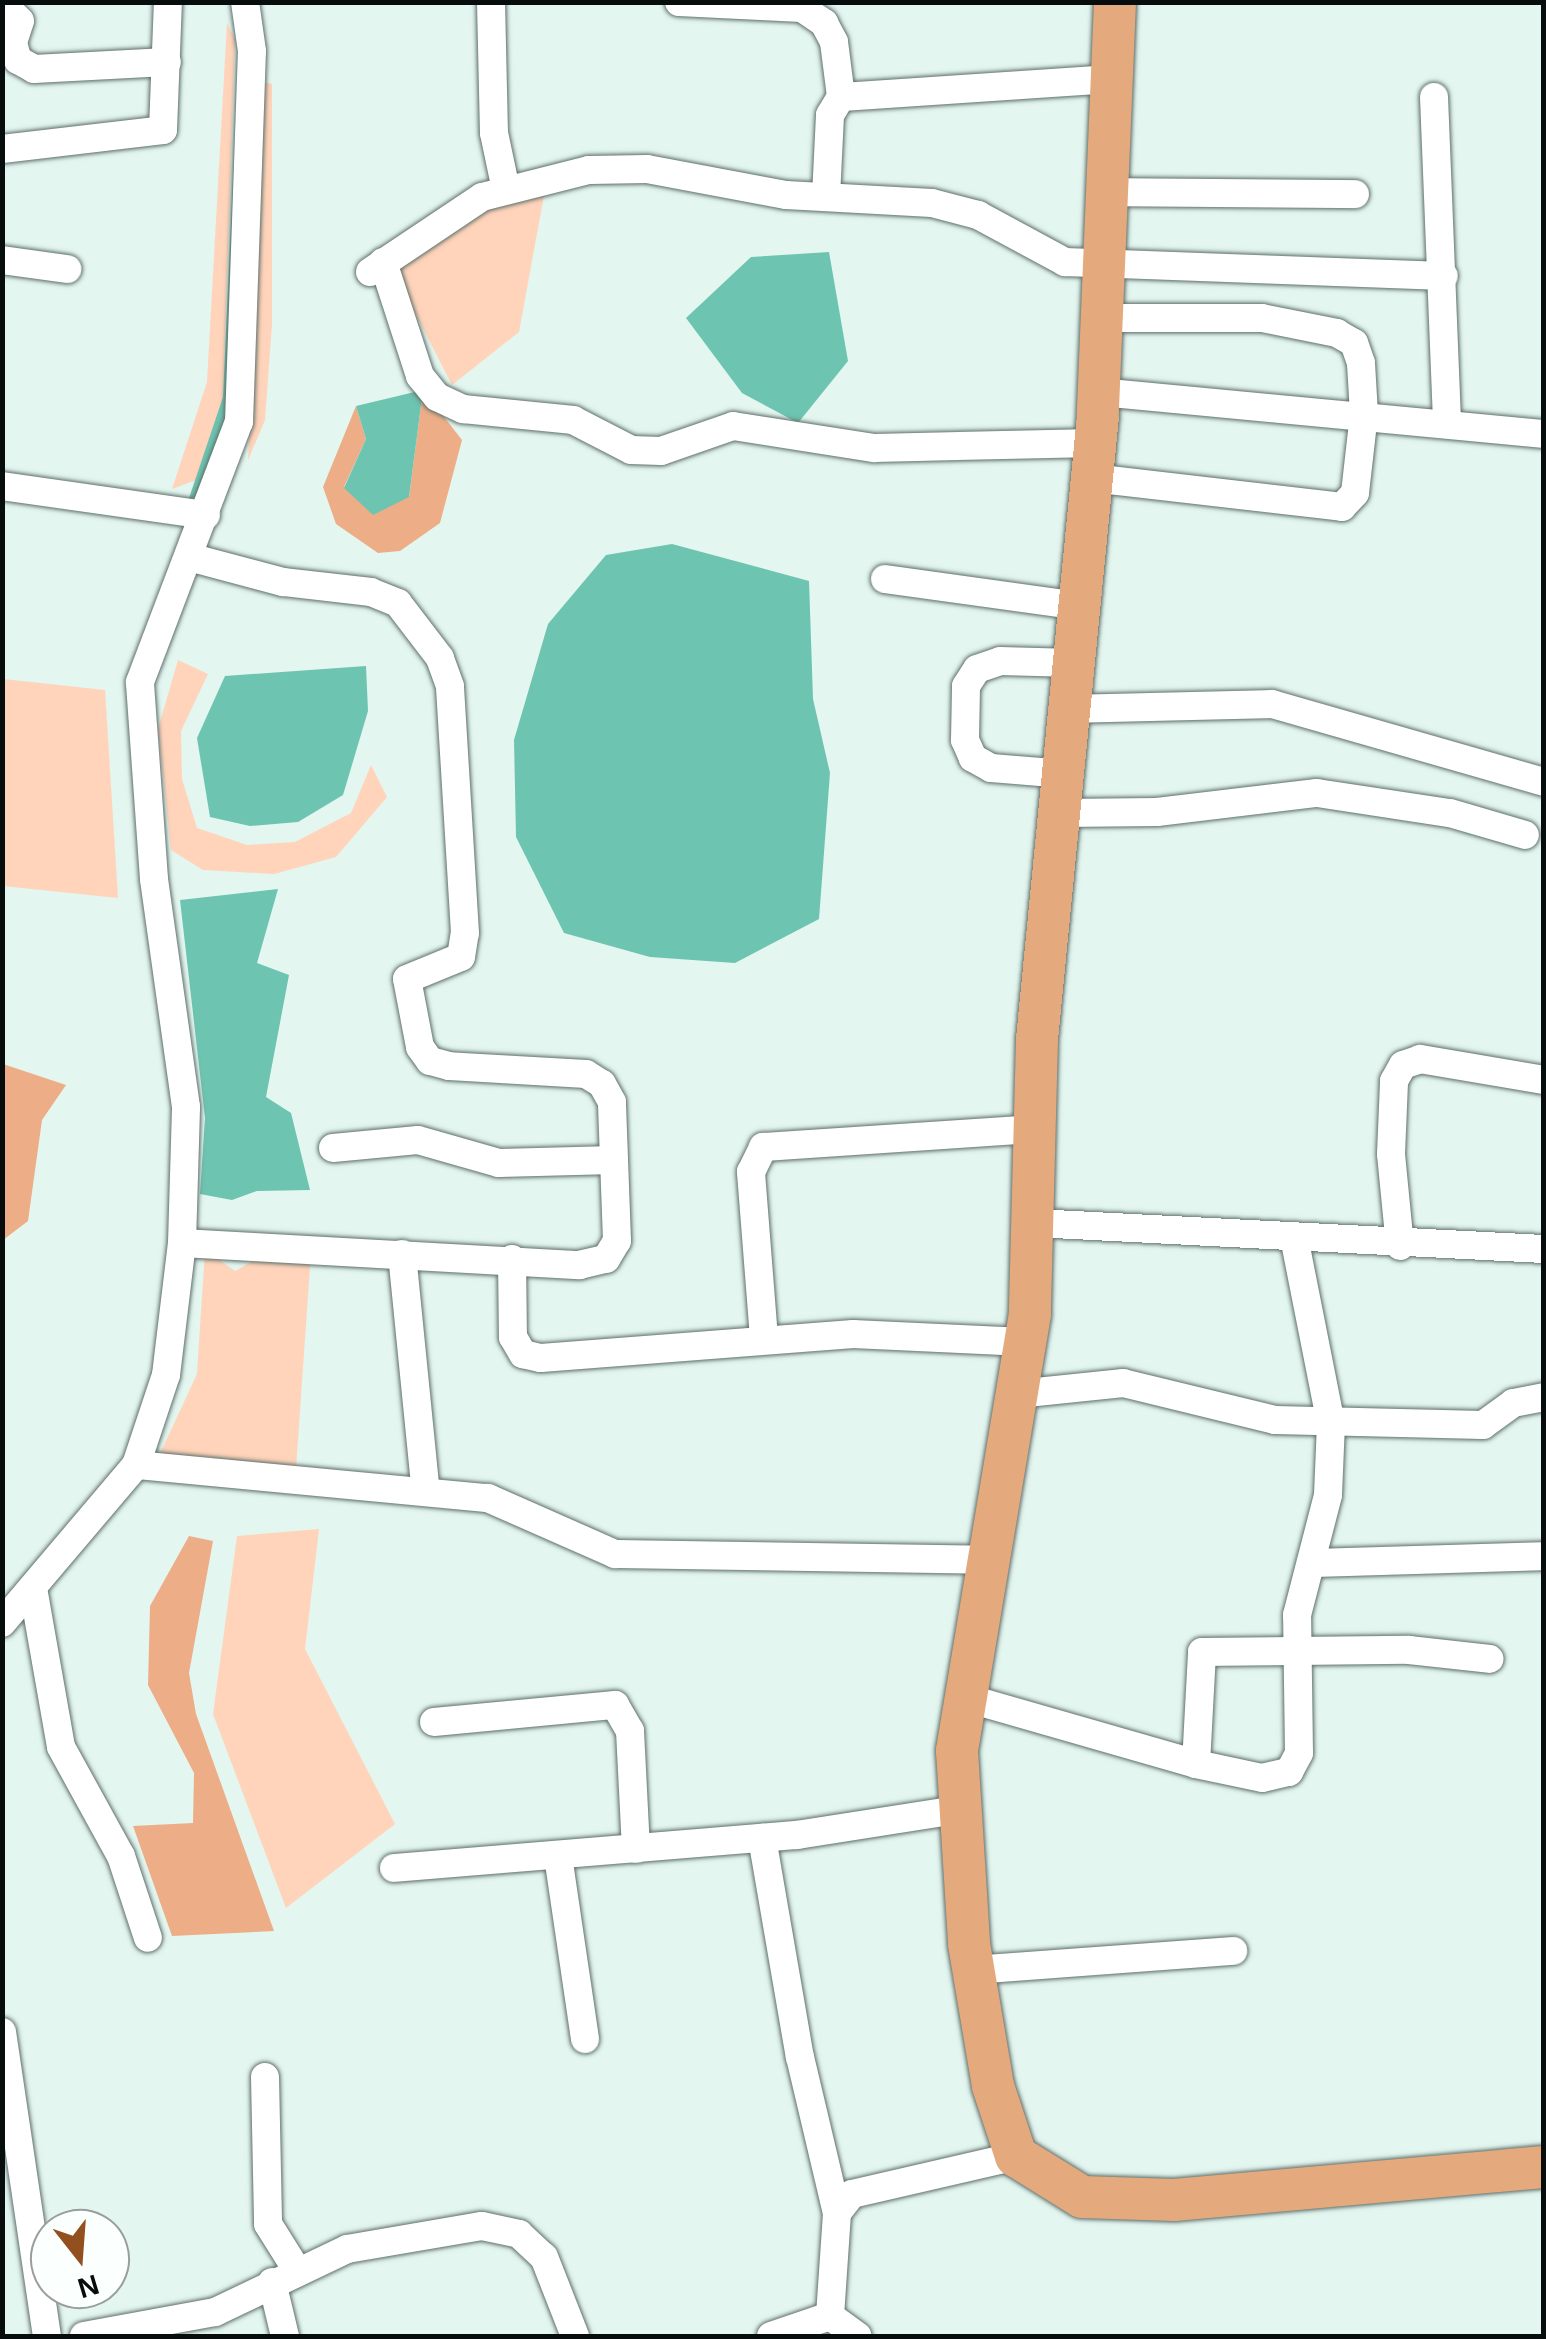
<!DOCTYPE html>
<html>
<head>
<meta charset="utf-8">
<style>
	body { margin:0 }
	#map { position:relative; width:1546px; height:2339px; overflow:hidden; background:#e3f6f0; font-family:Arial,sans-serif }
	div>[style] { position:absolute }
	.green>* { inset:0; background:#ffd4ba }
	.forest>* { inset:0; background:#edae87 }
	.water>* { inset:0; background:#6dc4b0 }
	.roads { filter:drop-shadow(0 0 2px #5f6f6b) drop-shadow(0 0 2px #5f6f6b) }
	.minor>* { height:28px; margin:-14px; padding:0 14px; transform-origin:14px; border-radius:14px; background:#fff }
	.primary>* { height:42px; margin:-21px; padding:0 21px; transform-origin:21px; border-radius:21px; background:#e4a97c }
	span { translate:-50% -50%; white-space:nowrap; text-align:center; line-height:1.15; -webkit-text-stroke:8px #fbfffe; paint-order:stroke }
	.frame { position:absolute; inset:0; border:5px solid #070d0c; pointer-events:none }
	.north { position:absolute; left:30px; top:2209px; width:100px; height:100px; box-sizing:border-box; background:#fbfffe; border:2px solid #999e9d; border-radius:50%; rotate:163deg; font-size:28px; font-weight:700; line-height:40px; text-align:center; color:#070d0c }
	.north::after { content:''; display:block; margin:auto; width:35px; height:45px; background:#93501f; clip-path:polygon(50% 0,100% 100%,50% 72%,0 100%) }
</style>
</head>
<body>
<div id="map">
	<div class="green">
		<div style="clip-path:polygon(227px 23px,235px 39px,223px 397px,199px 479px,172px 489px,207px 382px)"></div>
		<div style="clip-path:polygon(263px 82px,272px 84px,272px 324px,265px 420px,248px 460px)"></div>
		<div style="clip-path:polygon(545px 190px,519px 332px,452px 385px,393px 270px,478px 211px)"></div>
		<div style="clip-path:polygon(178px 660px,208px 674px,181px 731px,182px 779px,197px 828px,247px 845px,295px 842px,351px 813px,371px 765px,387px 797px,336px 857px,274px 874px,203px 870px,171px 850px,158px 729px)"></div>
		<div style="clip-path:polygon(3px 679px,105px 690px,118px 898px,3px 886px)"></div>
		<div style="clip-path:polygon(205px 1250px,235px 1271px,269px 1252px,311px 1252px,296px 1469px,158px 1458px,197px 1374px)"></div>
		<div style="clip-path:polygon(319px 1529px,305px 1649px,395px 1824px,286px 1908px,213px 1714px,237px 1536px)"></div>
	</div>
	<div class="forest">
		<div style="clip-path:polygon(423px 390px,462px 440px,440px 523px,400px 551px,378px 553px,336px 524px,323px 487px,356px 406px,366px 439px,344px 487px,409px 497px)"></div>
		<div style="clip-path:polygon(3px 1064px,66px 1085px,42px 1120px,28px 1221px,3px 1240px)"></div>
		<div style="clip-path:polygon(189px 1536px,213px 1541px,189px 1673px,196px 1714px,274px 1931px,172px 1936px,133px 1826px,193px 1823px,194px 1773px,148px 1685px,150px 1606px)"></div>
	</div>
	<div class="water">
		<div style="clip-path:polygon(240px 27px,235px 416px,206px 490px,188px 501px,223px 397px)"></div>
		<div style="clip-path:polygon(829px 252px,848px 361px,798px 423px,742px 393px,686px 318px,751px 257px)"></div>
		<div style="clip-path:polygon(423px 390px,409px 497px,373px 515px,344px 488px,366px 439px,356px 406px)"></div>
		<div style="clip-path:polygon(672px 544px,809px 581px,813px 699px,830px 773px,819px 919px,735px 963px,650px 957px,564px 933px,516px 837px,514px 740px,548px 624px,606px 555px)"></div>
		<div style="clip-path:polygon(366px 666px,368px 711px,343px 795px,298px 822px,250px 826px,210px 817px,197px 738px,225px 676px)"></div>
		<div style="clip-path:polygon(278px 889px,257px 963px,289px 975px,266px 1097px,291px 1113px,310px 1190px,257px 1191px,232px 1200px,200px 1194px,205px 1118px,180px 900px)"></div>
	</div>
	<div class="roads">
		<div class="minor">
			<div style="left:491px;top:2px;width:131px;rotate:88.7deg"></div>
			<div style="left:494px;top:133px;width:58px;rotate:78.1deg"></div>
			<div style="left:679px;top:2px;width:123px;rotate:2.8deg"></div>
			<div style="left:802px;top:8px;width:27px;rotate:34deg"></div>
			<div style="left:824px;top:23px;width:21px;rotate:62deg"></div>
			<div style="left:834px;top:42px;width:55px;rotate:82.7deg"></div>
			<div style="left:2px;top:3px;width:25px;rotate:45deg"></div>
			<div style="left:20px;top:21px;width:23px;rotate:108deg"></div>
			<div style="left:13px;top:43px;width:18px;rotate:74deg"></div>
			<div style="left:18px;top:60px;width:18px;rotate:29deg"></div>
			<div style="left:34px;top:69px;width:133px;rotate:-3deg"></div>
			<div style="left:1434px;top:97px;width:327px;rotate:87.7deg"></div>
			<div style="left:2px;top:149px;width:162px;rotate:-6.7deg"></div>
			<div style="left:163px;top:130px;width:128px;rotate:-87.8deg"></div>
			<div style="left:1107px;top:192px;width:248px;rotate:0.5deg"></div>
			<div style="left:826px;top:197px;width:82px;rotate:-87.2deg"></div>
			<div style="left:830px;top:115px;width:21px;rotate:-59deg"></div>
			<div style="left:841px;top:97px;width:272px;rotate:-3.8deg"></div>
			<div style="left:2px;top:260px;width:66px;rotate:7.9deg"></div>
			<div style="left:383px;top:262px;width:120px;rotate:72deg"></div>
			<div style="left:420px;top:376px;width:27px;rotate:51deg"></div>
			<div style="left:437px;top:397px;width:29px;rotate:25deg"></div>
			<div style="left:463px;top:409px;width:111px;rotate:5.7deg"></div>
			<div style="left:573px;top:420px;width:65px;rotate:27.3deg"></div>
			<div style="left:631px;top:450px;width:30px;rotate:2deg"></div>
			<div style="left:661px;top:451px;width:76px;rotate:-19.1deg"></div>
			<div style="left:733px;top:426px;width:143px;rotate:8.9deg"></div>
			<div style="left:874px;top:448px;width:221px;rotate:-1.3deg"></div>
			<div style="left:370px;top:272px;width:135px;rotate:-33.8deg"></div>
			<div style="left:482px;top:197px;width:110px;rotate:-14.2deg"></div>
			<div style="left:589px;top:170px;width:58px;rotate:-1deg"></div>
			<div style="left:647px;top:169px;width:141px;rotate:10.6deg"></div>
			<div style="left:786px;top:195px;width:146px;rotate:3.1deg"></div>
			<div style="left:932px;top:203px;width:48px;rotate:14.6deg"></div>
			<div style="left:978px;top:215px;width:99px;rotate:28.4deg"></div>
			<div style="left:1065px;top:262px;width:379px;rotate:2.1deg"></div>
			<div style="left:1099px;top:392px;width:447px;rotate:5.4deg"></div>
			<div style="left:1092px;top:478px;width:252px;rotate:6.6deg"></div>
			<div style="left:1342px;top:507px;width:19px;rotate:-47deg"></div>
			<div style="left:1355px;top:493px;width:80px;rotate:-83.5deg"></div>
			<div style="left:1364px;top:414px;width:51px;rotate:-93.4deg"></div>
			<div style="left:1361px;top:363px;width:21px;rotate:-109deg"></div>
			<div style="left:1354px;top:343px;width:20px;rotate:-150deg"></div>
			<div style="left:1337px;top:333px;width:76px;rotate:-168.7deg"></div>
			<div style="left:1262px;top:318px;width:160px;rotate:180deg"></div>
			<div style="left:2px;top:486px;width:206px;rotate:8.1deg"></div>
			<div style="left:885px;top:579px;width:197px;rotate:7.9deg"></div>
			<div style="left:1071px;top:709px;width:201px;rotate:-1.4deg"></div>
			<div style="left:1272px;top:704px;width:283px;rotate:16deg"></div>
			<div style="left:1065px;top:774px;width:74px;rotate:-175.4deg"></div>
			<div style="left:991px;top:768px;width:21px;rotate:-151deg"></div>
			<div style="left:973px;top:758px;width:20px;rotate:-114deg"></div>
			<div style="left:965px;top:740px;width:54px;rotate:-88.9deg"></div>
			<div style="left:966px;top:686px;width:20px;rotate:-57deg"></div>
			<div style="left:977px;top:669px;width:24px;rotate:-19deg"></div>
			<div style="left:1000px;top:661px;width:74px;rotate:1.5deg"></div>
			<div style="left:1061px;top:813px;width:96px;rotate:-0.6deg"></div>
			<div style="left:1157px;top:812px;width:161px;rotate:-6.8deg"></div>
			<div style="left:1317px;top:793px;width:134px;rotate:8.6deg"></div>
			<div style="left:1450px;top:813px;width:78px;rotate:16.3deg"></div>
			<div style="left:333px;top:1148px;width:85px;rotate:-5.4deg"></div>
			<div style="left:418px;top:1140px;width:84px;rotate:15.9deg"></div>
			<div style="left:499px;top:1163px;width:115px;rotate:-1.5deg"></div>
			<div style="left:1034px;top:1223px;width:511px;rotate:2.92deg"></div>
			<div style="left:182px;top:1243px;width:398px;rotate:3.2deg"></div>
			<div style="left:579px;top:1265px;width:28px;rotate:-13deg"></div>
			<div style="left:606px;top:1259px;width:21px;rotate:-59deg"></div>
			<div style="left:617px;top:1241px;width:139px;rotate:-92.1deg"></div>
			<div style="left:612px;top:1102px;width:21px;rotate:-119deg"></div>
			<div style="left:602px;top:1084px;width:19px;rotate:-148deg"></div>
			<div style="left:586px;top:1074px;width:137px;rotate:-176.7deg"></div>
			<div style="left:449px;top:1066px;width:20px;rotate:-165deg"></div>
			<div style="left:430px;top:1061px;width:17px;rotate:-126deg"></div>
			<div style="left:420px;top:1047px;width:69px;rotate:-100.8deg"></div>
			<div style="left:407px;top:979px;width:58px;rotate:-22.2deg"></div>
			<div style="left:461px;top:957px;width:24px;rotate:-81deg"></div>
			<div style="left:465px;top:933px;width:247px;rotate:-93.5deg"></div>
			<div style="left:450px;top:686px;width:30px;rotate:-110deg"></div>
			<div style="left:440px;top:658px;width:69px;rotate:-127.4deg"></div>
			<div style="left:398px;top:603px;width:29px;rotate:-158deg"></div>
			<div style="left:371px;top:592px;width:89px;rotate:-173.5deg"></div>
			<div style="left:283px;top:582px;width:97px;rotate:-165.1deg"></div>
			<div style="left:1400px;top:1246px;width:92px;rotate:-95.6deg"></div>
			<div style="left:1391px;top:1154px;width:73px;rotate:-87.6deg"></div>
			<div style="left:1394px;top:1081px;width:18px;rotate:-61deg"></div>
			<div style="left:1403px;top:1065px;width:18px;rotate:-19deg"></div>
			<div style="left:1420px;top:1059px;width:126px;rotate:9.6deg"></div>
			<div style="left:402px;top:1254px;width:233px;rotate:84.3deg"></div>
			<div style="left:512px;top:1259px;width:78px;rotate:89.3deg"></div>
			<div style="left:513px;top:1337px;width:20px;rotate:60deg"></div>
			<div style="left:523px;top:1354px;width:18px;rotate:13deg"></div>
			<div style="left:541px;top:1358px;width:313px;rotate:-4.4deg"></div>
			<div style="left:853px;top:1334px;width:172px;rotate:2.7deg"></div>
			<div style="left:764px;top:1338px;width:167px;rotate:-94.5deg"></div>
			<div style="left:751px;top:1172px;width:28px;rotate:-64deg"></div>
			<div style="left:763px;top:1147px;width:271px;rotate:-3.8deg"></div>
			<div style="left:1017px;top:1394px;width:107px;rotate:-5.9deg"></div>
			<div style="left:1123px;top:1383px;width:156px;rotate:13.7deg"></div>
			<div style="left:1275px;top:1420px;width:208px;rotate:1.4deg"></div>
			<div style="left:1483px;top:1425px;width:37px;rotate:-36deg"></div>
			<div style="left:1513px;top:1403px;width:32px;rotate:-11deg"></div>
			<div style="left:136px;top:1465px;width:354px;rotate:5.4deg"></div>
			<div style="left:488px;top:1498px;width:139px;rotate:23.8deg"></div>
			<div style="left:615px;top:1554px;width:372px;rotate:0.9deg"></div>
			<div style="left:1311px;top:1563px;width:233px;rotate:-1.7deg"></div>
			<div style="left:33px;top:1588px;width:161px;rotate:80deg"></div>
			<div style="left:61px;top:1747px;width:124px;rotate:61.2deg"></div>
			<div style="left:121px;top:1856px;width:86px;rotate:71.8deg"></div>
			<div style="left:2px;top:1623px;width:207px;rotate:-49.7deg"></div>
			<div style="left:136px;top:1465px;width:95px;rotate:-71.6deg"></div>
			<div style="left:166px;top:1375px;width:133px;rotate:-83.1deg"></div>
			<div style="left:182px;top:1243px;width:136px;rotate:-88.3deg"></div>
			<div style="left:186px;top:1107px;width:230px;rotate:-98deg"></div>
			<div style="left:154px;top:879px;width:197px;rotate:-94.1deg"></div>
			<div style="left:140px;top:682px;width:278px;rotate:-69.2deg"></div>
			<div style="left:239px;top:422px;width:371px;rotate:-88deg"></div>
			<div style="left:252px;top:51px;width:49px;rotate:-98.1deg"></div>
			<div style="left:963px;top:1697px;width:242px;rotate:16deg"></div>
			<div style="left:1196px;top:1764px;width:67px;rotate:12deg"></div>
			<div style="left:1262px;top:1778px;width:28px;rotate:-13deg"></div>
			<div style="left:1289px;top:1772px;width:21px;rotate:-62deg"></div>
			<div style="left:1299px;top:1753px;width:138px;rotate:-90.8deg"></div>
			<div style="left:1297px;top:1615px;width:124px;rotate:-75.5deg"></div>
			<div style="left:1328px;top:1495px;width:71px;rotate:-87.6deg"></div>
			<div style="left:1331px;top:1424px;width:186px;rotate:-101.2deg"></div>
			<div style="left:434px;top:1722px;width:182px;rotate:-5.4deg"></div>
			<div style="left:615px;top:1705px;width:30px;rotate:60deg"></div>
			<div style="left:630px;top:1731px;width:118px;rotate:87.1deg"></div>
			<div style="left:1196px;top:1764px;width:112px;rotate:-86.9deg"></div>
			<div style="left:1202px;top:1652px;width:207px;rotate:-0.6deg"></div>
			<div style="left:1409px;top:1650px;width:81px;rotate:6.3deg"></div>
			<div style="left:762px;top:1838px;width:222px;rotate:80.2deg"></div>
			<div style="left:800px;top:2057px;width:160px;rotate:76.7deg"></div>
			<div style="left:558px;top:1856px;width:185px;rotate:81.6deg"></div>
			<div style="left:394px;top:1868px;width:404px;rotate:-4.7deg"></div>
			<div style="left:797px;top:1835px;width:162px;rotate:-8.9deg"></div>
			<div style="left:973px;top:1970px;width:261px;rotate:-4.2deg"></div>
			<div style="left:2px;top:2032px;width:307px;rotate:81.6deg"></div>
			<div style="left:265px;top:2077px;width:147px;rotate:88.8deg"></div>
			<div style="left:268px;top:2224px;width:51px;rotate:57.9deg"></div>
			<div style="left:272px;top:2282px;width:56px;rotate:76.5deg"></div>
			<div style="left:830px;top:2316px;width:34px;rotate:36deg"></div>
			<div style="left:84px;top:2336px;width:133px;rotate:-10.4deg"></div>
			<div style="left:215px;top:2312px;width:146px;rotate:-25.5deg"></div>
			<div style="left:347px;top:2249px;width:137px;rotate:-9.7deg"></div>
			<div style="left:482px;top:2226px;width:38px;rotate:12deg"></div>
			<div style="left:519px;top:2234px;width:34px;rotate:43deg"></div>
			<div style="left:544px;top:2257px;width:85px;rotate:68.6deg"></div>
			<div style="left:771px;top:2336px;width:62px;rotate:-18.7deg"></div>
			<div style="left:830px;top:2316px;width:103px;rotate:-86.1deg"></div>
			<div style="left:837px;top:2213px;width:24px;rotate:-52deg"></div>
			<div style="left:852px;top:2194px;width:168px;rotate:-13deg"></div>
		</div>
		<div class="primary">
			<div style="left:1115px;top:2px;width:414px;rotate:92.4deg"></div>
			<div style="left:1098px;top:416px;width:626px;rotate:95.59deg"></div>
			<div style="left:1037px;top:1039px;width:275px;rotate:91.5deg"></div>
			<div style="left:1030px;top:1314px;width:443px;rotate:99.5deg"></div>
			<div style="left:957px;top:1751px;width:193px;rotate:86.4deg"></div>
			<div style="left:969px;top:1944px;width:144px;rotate:80.4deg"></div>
			<div style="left:993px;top:2086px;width:74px;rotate:71.8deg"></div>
			<div style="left:1016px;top:2156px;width:78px;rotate:31.8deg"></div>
			<div style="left:1082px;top:2197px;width:92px;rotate:1.9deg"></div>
			<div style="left:1174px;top:2200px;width:371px;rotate:-5.1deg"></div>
		</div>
	</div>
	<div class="frame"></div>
	<div class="north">N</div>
</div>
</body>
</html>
